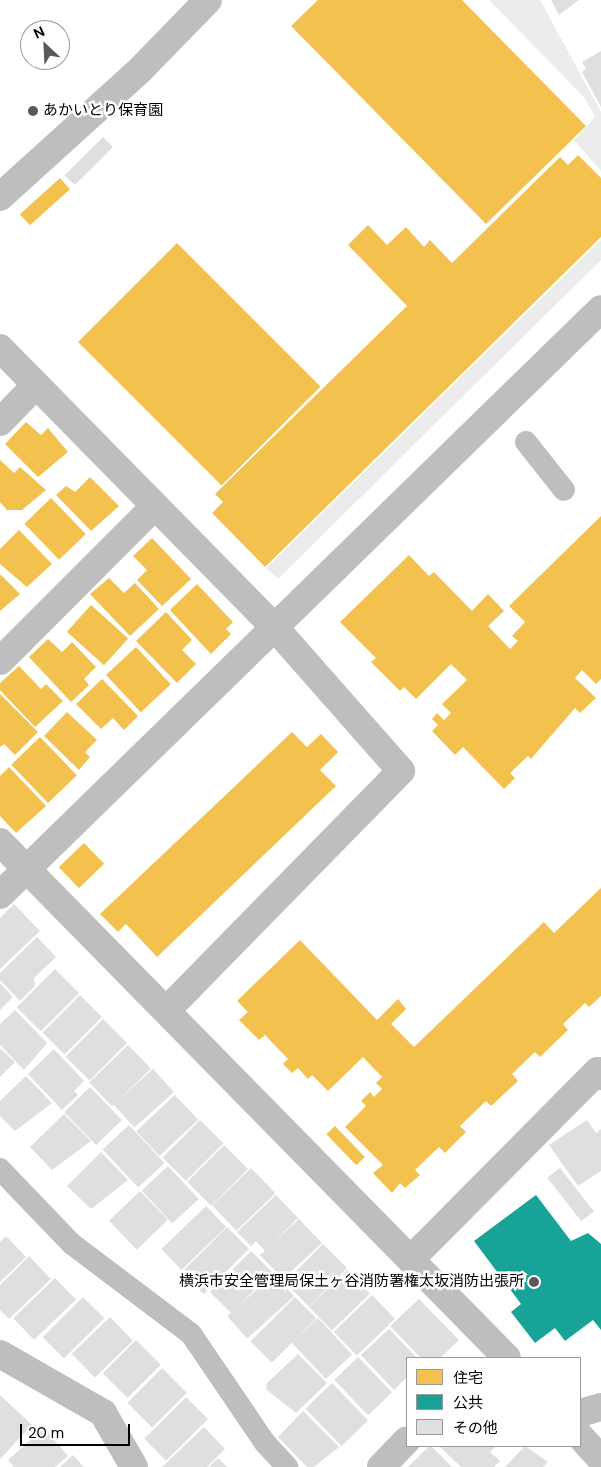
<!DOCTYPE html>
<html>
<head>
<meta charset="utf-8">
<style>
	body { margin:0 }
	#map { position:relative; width:601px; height:1467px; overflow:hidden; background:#fff; font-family:"DM Sans","Noto Sans JP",sans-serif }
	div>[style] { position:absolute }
	.green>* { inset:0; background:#ececec }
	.homes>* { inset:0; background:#f2c14e; transform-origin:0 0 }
	.public>* { inset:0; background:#17a398 }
	.building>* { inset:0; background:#dfdfdf; transform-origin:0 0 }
	.service>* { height:22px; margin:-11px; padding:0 11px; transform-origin:11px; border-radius:11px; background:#bebebe }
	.minor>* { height:28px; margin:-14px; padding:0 14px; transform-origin:14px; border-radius:14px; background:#bebebe }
	.dots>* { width:14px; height:14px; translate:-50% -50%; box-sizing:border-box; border:2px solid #fff; border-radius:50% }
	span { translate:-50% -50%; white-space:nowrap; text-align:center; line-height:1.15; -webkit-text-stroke:5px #fff; paint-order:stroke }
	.poi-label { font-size:15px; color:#000 }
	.left { translate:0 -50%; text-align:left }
	.right { translate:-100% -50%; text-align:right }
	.legend { position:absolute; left:406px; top:1357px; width:175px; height:90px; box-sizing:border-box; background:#fff; border:1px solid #999; margin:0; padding:6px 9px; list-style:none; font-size:15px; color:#000 }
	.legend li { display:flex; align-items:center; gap:10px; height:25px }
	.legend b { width:25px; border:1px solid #999 }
	.north { position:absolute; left:20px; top:20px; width:50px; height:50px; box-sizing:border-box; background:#fff; border:1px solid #999; border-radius:50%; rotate:335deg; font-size:14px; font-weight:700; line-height:20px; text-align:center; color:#000 }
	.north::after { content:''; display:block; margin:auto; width:18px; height:22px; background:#595959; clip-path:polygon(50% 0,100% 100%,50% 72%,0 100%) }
	.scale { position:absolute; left:20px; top:1424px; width:110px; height:22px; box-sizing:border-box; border:2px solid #000; border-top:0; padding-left:6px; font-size:15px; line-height:18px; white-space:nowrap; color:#000; -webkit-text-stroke:4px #fff; paint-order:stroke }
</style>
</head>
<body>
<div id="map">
	<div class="green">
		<div style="clip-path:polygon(489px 0,540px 0,601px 112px,601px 171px,574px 140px,595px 117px,584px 97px)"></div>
		<div style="clip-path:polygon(601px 240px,601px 260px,278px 579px,266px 568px)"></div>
	</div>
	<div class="homes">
		<div style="clip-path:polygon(318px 0,462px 0,586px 126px,486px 224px,291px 26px)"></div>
		<div style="clip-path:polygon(578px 155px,601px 178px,601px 237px,265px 567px,212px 513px,223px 502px,215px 494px,407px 306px,348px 245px,368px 225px,387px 245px,406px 227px,424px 247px,430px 240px,452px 263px,560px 157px,568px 165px)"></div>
		<div style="left:60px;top:178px;width:15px;height:54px;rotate:48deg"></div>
		<div style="left:177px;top:243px;width:203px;height:140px;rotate:45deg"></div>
		<div style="clip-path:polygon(26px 422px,41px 435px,48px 428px,68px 452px,38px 477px,5px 444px)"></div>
		<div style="clip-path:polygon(0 460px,14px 473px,20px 467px,46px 490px,22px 510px,7px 510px,0 502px)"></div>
		<div style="clip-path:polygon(90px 477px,119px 506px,91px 531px,56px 495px,66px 486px,75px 492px)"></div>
		<div style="left:51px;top:498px;width:50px;height:37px;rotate:46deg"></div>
		<div style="clip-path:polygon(601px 516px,601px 679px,596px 684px,582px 670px,575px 678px,596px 698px,580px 713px,575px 708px,531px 759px,528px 756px,510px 773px,515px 778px,504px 789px,463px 747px,455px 755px,432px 731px,438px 725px,432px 719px,437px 713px,444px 720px,451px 713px,442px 704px,467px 680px,451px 664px,416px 699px,404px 687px,400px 691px,371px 662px,376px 658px,340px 622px,409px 555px,429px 576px,434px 572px,472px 611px,488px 594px,504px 611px,488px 626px,510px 649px,518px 641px,512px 636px,525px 622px,509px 606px)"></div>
		<div style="clip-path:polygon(19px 530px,52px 564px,27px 587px,0 564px,0 549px)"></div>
		<div style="clip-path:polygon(152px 538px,191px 579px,162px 606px,137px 580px,147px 570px,133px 556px)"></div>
		<div style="clip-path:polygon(0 574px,20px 594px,0 611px)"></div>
		<div style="clip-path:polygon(109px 578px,124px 593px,135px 583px,159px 609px,130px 636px,90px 594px)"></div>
		<div style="clip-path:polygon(197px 584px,233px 622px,226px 629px,231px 634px,211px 654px,170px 610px)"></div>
		<div style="left:91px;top:605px;width:50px;height:36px;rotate:42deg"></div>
		<div style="clip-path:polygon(166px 612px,192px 640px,182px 650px,196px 664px,177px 683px,136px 641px)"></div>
		<div style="clip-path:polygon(48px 639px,62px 652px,72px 642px,96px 667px,84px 679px,89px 685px,71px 702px,29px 657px)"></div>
		<div style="left:136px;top:647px;width:51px;height:41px;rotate:47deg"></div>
		<div style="clip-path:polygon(19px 666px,41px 689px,46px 684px,63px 701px,35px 727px,0 690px,0 683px)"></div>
		<div style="clip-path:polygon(102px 679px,138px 716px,124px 730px,113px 718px,101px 729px,76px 704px)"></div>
		<div style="clip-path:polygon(0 694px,38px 732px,15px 755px,4px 744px,0 747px)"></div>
		<div style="clip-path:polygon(67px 712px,97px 740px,85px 752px,90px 757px,79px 770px,44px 736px)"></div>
		<div style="clip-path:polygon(292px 732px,307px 747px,321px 734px,338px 752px,320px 770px,336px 786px,157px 957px,126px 924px,118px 932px,100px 914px)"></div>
		<div style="left:40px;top:737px;width:53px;height:40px;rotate:46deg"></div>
		<div style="clip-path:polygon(9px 767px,46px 806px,16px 833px,0 816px,0 776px)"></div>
		<div style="left:84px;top:843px;width:29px;height:35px;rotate:46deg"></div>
		<div style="clip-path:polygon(601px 888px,601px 996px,589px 1007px,585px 1003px,563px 1024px,568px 1030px,540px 1057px,535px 1052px,512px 1074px,518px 1081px,491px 1106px,486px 1101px,460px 1126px,466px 1132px,445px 1153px,439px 1147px,415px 1170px,420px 1175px,405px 1188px,400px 1183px,392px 1193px,373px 1173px,383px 1165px,345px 1127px,366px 1106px,361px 1101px,370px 1092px,374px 1097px,382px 1089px,376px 1083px,382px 1077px,363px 1057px,328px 1091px,312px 1075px,308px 1079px,298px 1068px,292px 1073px,283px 1064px,288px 1059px,265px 1035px,259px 1040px,239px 1020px,248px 1012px,237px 1001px,300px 940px,377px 1020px,398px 999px,406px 1009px,391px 1024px,414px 1047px,544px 922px,554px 933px)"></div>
		<div style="left:335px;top:1126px;width:43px;height:12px;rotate:46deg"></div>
	</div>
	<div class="public">
		<div style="clip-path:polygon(536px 1195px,571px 1241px,588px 1233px,601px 1244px,601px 1330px,593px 1320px,565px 1341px,555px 1328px,535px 1343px,511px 1312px,521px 1304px,474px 1241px)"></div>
	</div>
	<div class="building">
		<div style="clip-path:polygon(551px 0,579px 0,559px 15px)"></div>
		<div style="clip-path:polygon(601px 51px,601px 107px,582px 72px,586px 69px,582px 62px)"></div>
		<div style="left:103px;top:137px;width:14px;height:54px;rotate:45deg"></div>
		<div style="clip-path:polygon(14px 904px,40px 931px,0 969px,0 918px)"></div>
		<div style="clip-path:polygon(37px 937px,56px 957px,34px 978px,35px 986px,20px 1001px,0 980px,0 973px)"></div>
		<div style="left:55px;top:969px;width:34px;height:54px;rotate:45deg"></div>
		<div style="clip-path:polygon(0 983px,13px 997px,0 1010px)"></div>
		<div style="left:80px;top:995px;width:31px;height:53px;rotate:45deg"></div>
		<div style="clip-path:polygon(15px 1010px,47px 1043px,24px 1070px,0 1045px,0 1024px)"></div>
		<div style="left:103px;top:1019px;width:34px;height:53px;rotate:45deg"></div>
		<div style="left:128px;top:1045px;width:33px;height:54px;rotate:46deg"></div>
		<div style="clip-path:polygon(0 1048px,15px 1062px,0 1077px)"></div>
		<div style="clip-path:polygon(54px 1049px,84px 1081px,74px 1091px,78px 1095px,62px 1110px,28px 1074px)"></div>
		<div style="left:153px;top:1069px;width:31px;height:53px;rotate:48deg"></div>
		<div style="clip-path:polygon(26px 1076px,52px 1103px,15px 1131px,0 1116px,0 1101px)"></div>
		<div style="left:90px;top:1087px;width:46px;height:36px;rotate:46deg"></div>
		<div style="left:175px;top:1095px;width:34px;height:53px;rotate:47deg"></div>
		<div style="clip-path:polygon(64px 1114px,91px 1141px,52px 1170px,30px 1147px)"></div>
		<div style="left:200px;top:1120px;width:33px;height:53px;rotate:45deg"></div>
		<div style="clip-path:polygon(587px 1120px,596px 1133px,601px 1129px,601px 1171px,578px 1186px,549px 1145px)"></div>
		<div style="left:129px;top:1125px;width:52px;height:36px;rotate:47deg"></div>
		<div style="left:224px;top:1145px;width:34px;height:52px;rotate:45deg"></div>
		<div style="clip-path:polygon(101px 1152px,128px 1180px,91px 1209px,67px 1186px)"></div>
		<div style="left:168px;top:1166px;width:45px;height:36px;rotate:47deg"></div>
		<div style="left:251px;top:1168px;width:35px;height:54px;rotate:46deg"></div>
		<div style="left:560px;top:1168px;width:55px;height:16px;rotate:52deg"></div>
		<div style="left:140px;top:1191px;width:40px;height:43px;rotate:46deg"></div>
		<div style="clip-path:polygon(276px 1195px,298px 1218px,272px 1244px,299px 1219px,322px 1243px,283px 1279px,260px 1255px,265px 1251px,256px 1241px,251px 1246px,237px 1232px)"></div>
		<div style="left:206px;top:1206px;width:29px;height:62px;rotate:46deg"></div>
		<div style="left:227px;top:1227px;width:31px;height:64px;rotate:45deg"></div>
		<div style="clip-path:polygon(6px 1236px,26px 1257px,0 1282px,0 1242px)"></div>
		<div style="left:323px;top:1244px;width:34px;height:54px;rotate:45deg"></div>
		<div style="left:251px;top:1251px;width:30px;height:58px;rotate:45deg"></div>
		<div style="clip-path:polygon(29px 1256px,51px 1279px,9px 1319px,0 1310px,0 1285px)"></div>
		<div style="left:347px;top:1270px;width:33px;height:53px;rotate:46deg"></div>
		<div style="left:274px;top:1274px;width:30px;height:63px;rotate:48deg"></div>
		<div style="left:55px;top:1278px;width:30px;height:58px;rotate:46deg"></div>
		<div style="left:372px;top:1295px;width:33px;height:53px;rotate:46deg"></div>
		<div style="left:83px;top:1297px;width:30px;height:57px;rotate:45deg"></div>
		<div style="left:295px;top:1297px;width:30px;height:63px;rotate:45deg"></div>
		<div style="clip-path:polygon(419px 1299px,459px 1340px,440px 1358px,421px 1358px,390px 1326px)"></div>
		<div style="left:110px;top:1317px;width:33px;height:53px;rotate:46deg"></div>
		<div style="left:318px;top:1318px;width:50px;height:36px;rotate:47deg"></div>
		<div style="clip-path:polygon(389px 1329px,417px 1358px,407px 1358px,407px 1377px,394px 1390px,361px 1355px)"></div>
		<div style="left:136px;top:1340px;width:35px;height:47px;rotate:45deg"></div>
		<div style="clip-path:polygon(298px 1354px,327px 1383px,296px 1413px,266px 1389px,267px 1383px)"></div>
		<div style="left:358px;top:1357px;width:49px;height:33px;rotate:46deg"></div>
		<div style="left:162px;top:1368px;width:35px;height:49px;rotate:45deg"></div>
		<div style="left:332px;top:1383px;width:52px;height:37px;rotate:46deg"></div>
		<div style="clip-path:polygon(0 1395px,32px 1425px,0 1459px)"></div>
		<div style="left:186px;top:1397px;width:31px;height:59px;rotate:45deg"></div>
		<div style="clip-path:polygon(303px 1411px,339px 1447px,314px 1467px,307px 1467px,278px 1437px)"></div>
		<div style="clip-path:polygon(204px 1427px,225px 1449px,207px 1467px,162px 1467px)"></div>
		<div style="clip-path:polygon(44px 1428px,68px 1456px,55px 1467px,14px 1467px,8px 1460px)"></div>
		<div style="clip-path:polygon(431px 1446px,452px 1467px,408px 1467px,429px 1446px)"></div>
		<div style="clip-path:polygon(439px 1446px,496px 1446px,490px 1452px,500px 1461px,494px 1467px,461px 1467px)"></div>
		<div style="clip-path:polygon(525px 1446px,548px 1462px,543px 1467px,505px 1467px)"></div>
		<div style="clip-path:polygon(73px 1455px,84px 1467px,60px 1467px)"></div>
		<div style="clip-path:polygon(218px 1458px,227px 1467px,209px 1467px)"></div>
	</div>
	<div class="service">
		<div style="left:526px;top:442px;width:61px;rotate:51.6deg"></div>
		<div style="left:0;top:1169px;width:104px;rotate:46.2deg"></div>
		<div style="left:72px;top:1244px;width:149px;rotate:37.1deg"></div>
		<div style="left:191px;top:1334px;width:132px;rotate:55.8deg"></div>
		<div style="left:265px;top:1443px;width:33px;rotate:47deg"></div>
	</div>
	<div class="minor">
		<div style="left:0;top:197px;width:190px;rotate:-42.2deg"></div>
		<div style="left:141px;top:69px;width:96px;rotate:-45.8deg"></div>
		<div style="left:0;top:348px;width:394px;rotate:45.5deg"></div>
		<div style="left:276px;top:629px;width:189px;rotate:48.6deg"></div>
		<div style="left:401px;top:771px;width:333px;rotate:134.4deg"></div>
		<div style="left:0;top:422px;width:52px;rotate:-45.8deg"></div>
		<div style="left:0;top:661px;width:219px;rotate:-45deg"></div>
		<div style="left:0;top:842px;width:723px;rotate:45.5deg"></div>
		<div style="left:0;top:895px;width:839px;rotate:-44.28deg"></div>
		<div style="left:411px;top:1259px;width:265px;rotate:-45.2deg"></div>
		<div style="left:598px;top:1071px;width:6px;rotate:59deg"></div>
		<div style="left:0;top:1354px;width:119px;rotate:29.8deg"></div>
		<div style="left:103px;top:1413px;width:62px;rotate:60.1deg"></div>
		<div style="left:580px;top:1413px;width:22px;rotate:-16deg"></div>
		<div style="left:580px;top:1436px;width:31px;rotate:48deg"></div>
		<div style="left:381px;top:1467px;width:37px;rotate:-46deg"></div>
	</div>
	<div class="dots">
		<div style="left:33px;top:111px;background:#595959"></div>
		<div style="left:534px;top:1282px;background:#595959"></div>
	</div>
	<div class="poi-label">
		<span class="left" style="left:43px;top:111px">あかいとり保育園</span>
		<span class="right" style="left:524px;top:1282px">横浜市安全管理局保土ヶ谷消防署権太坂消防出張所</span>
	</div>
	<ul class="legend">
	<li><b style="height:14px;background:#f2c14e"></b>住宅</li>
	<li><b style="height:14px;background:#17a398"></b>公共</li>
	<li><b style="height:14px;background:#dfdfdf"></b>その他</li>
	</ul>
	<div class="north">N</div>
	<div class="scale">20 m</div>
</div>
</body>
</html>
